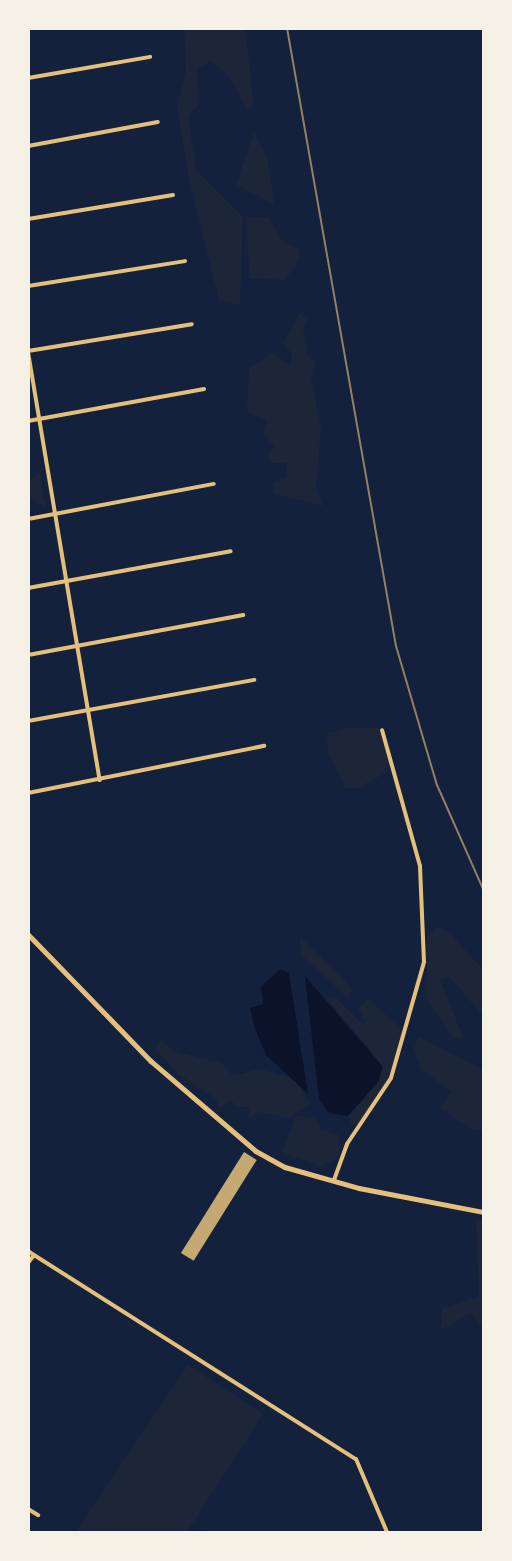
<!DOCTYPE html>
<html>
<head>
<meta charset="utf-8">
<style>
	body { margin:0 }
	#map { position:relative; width:512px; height:1561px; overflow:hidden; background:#14213d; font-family:"Fira Sans Condensed",sans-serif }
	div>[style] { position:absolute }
	.green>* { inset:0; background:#1d2539 }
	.water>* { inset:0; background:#0b132b }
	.building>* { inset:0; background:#c6a872; transform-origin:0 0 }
	.minor>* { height:4px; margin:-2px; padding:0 2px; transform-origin:2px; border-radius:2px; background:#e5c07b }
	.tertiary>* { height:4.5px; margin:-2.25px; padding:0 2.25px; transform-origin:2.25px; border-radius:2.25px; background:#e5c07b }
	.rail>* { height:2px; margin:-1px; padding:0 1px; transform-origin:1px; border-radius:1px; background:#918062 }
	span { translate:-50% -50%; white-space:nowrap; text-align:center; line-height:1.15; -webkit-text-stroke:4.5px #f6f1e7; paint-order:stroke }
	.frame { position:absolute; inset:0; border:30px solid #f6f1e7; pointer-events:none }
</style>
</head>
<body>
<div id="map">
	<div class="green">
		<div style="clip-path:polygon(184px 29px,245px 29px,254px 104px,248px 112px,228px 75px,211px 61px,197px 69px,198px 105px,188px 116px,196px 170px,243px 217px,240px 305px,219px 300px,188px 174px,177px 104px,186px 72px)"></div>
		<div style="clip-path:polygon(254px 132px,268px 160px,274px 204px,236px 185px)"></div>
		<div style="clip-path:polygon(247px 217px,269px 218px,284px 243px,298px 248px,300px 259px,285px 280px,249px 278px)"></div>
		<div style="clip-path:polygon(300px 313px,308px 320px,303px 327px,307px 355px,315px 362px,311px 378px,321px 428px,316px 488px,323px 506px,274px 494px,273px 482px,287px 477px,287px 463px,270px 463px,268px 452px,275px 447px,263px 433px,267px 420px,247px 412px,249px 368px,273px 353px,290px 365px,292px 354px,283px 343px)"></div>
		<div style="clip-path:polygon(40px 473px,43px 499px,48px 509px,29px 497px,29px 481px)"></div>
		<div style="clip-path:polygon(346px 728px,378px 728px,390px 762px,386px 773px,357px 788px,345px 788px,328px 753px,327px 733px)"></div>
		<div style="clip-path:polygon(437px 927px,450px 933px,483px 970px,483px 1016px,449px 976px,440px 980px,463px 1037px,453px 1038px,426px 998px,427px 937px)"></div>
		<div style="clip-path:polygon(300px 937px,342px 977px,352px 989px,347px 997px,301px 955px)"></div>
		<div style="clip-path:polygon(325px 996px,336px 998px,362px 1024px,366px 1022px,358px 1009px,368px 999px,406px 1033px,386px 1083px,359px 1124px,352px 1125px,348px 1116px,360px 1103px,379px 1061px)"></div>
		<div style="clip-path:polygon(419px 1037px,483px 1070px,483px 1130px,472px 1130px,440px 1108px,452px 1091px,421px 1070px,414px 1048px)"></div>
		<div style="clip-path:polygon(160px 1040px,177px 1052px,221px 1063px,233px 1076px,260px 1069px,294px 1079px,310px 1104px,288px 1118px,260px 1112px,248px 1118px,250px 1107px,236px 1107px,232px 1101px,219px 1108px,216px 1099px,178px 1074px,155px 1048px)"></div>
		<div style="clip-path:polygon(296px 1116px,315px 1117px,320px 1130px,339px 1135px,340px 1157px,322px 1166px,282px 1152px)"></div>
		<div style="clip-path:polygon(476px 1218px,483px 1220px,483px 1329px,471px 1313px,441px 1330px,442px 1308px,479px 1297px)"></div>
		<div style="clip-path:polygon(188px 1365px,263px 1414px,187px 1532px,76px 1532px)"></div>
	</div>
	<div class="water">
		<div style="clip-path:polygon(280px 969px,289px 973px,308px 1094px,266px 1055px,254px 1026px,250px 1008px,263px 1004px,261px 987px)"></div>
		<div style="clip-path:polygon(305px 976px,383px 1067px,378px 1082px,348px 1116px,329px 1113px,319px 1100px)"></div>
	</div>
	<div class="building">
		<div style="left:244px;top:1152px;width:15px;height:119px;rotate:32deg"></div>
	</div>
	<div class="minor">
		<div style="left:28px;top:78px;width:124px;rotate:-9.8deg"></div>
		<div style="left:28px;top:146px;width:132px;rotate:-10.5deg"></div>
		<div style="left:28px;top:219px;width:147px;rotate:-9.4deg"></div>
		<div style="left:28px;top:286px;width:159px;rotate:-9deg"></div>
		<div style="left:28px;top:351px;width:166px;rotate:-9.3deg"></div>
		<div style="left:28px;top:352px;width:434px;rotate:80.5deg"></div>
		<div style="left:28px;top:421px;width:179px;rotate:-10.3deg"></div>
		<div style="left:28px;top:519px;width:189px;rotate:-10.7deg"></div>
		<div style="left:28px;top:588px;width:206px;rotate:-10.3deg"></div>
		<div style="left:28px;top:655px;width:219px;rotate:-10.5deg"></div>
		<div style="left:28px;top:721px;width:230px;rotate:-10.3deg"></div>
		<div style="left:28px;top:793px;width:241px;rotate:-11.3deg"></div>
		<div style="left:334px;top:1180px;width:38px;rotate:-70deg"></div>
		<div style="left:347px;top:1144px;width:79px;rotate:-56.3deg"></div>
		<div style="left:391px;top:1078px;width:121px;rotate:-74.1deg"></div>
		<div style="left:424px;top:962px;width:96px;rotate:-92.4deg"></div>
		<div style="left:420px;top:866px;width:141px;rotate:-105.6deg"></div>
		<div style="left:28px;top:1251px;width:7px;rotate:34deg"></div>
		<div style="left:34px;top:1255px;width:10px;rotate:127deg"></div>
		<div style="left:34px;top:1255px;width:381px;rotate:32.4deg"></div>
		<div style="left:356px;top:1459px;width:79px;rotate:67deg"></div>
		<div style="left:28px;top:1509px;width:12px;rotate:31deg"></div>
	</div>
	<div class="tertiary">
		<div style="left:28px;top:934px;width:177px;rotate:45.9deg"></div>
		<div style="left:151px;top:1061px;width:138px;rotate:40.6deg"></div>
		<div style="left:256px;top:1151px;width:33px;rotate:29deg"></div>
		<div style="left:285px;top:1167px;width:77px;rotate:15.8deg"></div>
		<div style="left:359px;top:1188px;width:127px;rotate:10.9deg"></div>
	</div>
	<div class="rail">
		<div style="left:287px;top:28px;width:628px;rotate:80deg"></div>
		<div style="left:396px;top:646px;width:145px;rotate:73.6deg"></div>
		<div style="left:437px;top:785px;width:116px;rotate:66.1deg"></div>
	</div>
	<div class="frame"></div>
</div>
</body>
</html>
